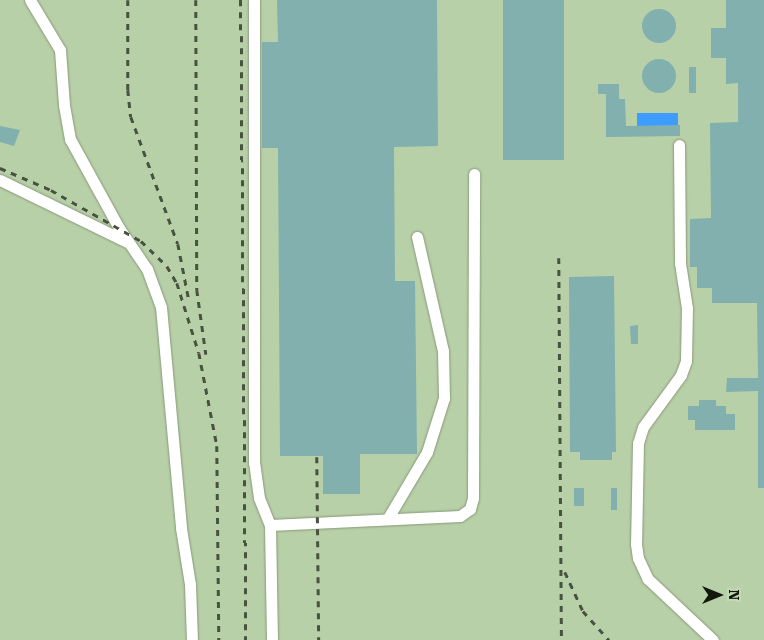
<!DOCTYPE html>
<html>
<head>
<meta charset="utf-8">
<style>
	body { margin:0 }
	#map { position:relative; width:764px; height:640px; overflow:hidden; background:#c4d8b7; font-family:"Roboto Serif",serif }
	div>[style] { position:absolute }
	.built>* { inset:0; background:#b8d0a8; transform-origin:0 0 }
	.water>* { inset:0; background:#3e9cfe; transform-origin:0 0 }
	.building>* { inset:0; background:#81b0ae; transform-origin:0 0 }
	.round { border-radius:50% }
	.roads { filter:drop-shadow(0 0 1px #87997a) drop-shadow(0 0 1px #87997a) }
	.minor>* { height:11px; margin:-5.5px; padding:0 5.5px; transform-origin:5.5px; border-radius:5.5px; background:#fff }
	.rail>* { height:2.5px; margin-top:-1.25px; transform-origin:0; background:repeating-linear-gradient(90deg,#47523f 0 6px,transparent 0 12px) }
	span { translate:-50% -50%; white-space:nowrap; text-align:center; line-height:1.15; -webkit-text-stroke:5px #c4d8b7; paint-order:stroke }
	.north { position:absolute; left:694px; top:570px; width:50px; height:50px; -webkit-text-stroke:4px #c4d8b7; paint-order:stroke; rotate:90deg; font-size:14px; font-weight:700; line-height:20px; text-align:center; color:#11180c }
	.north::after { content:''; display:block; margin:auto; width:18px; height:22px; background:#11180c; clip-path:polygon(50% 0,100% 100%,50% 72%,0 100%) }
</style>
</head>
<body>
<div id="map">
	<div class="built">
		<div style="left:0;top:0;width:764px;height:640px"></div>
	</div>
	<div class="water">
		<div style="left:637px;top:113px;width:41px;height:13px"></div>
	</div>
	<div class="building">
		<div style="clip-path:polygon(277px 0,437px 0,438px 146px,394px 147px,395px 281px,415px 281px,417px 454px,360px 454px,360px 494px,323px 494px,323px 456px,280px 456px,278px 148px,262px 148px,262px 42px,278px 42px)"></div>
		<div style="left:503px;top:0;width:61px;height:160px"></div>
		<div style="clip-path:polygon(726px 0,764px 0,764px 488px,758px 488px,758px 391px,726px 392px,727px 378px,758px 378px,757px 303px,712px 303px,712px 288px,697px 288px,697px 267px,690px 267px,690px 219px,711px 218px,710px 123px,738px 122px,738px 83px,726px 84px,726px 58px,711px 58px,711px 28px,726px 28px)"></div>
		<div class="round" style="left:642px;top:9px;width:34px;height:34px"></div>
		<div class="round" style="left:642px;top:59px;width:34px;height:34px"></div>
		<div style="left:689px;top:67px;width:7px;height:26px"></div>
		<div style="clip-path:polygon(598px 84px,619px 84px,619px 99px,625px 99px,626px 126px,680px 125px,680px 136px,606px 137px,606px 94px,598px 94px)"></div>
		<div style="clip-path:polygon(0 126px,20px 130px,14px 146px,0 142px)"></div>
		<div style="clip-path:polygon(614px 276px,616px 452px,612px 452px,612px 460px,580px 460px,580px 452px,570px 452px,569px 277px)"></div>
		<div style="clip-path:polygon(638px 325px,638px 344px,631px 344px,630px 326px)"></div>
		<div style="clip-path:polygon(699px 400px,716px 400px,716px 406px,726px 406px,726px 414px,735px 414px,735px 430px,695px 430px,695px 420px,688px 420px,688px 406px,699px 406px)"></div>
		<div style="left:574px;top:488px;width:10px;height:18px"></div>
		<div style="left:611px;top:488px;width:6px;height:22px"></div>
	</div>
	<div class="roads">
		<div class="minor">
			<div style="left:30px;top:0;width:58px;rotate:59deg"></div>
			<div style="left:60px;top:50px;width:55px;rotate:85.8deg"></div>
			<div style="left:64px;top:105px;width:35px;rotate:80deg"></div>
			<div style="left:70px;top:139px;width:102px;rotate:61.2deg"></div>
			<div style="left:119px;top:228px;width:50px;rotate:55.7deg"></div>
			<div style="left:147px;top:269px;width:40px;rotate:69.8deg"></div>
			<div style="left:161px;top:307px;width:222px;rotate:84.8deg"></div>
			<div style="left:181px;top:528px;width:57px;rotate:80.9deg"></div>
			<div style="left:190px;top:584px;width:56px;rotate:88deg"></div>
			<div style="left:254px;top:0;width:462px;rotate:90deg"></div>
			<div style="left:254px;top:462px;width:36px;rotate:82deg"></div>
			<div style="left:259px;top:498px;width:29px;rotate:68deg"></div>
			<div style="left:270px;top:525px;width:115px;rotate:89deg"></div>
			<div style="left:679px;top:145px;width:118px;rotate:89.5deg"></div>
			<div style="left:680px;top:263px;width:46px;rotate:81.2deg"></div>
			<div style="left:687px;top:308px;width:53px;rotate:91.1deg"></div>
			<div style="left:686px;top:361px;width:15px;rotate:110deg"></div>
			<div style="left:681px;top:375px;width:64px;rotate:126.2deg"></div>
			<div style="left:643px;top:427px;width:17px;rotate:107deg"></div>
			<div style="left:638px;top:443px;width:101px;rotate:91.1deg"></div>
			<div style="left:636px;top:544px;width:14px;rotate:82deg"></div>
			<div style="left:638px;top:558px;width:23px;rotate:65deg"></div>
			<div style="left:648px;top:579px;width:89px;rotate:43.2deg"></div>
			<div style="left:0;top:180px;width:141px;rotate:26deg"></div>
			<div style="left:388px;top:518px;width:77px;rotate:-59.4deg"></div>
			<div style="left:427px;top:452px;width:57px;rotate:-72.5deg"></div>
			<div style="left:444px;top:398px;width:47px;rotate:-91.2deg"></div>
			<div style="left:443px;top:351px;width:117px;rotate:-102.8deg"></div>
			<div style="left:270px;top:525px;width:190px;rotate:-2.7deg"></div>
			<div style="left:460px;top:516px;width:12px;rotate:-35deg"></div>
			<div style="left:470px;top:509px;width:11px;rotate:-75deg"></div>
			<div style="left:473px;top:498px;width:324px;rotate:-89.8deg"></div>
		</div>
	</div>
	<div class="rail">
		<div style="left:128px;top:0;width:90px;rotate:90deg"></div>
		<div style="left:128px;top:90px;width:27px;rotate:84deg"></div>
		<div style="left:131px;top:117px;width:135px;rotate:69.7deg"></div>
		<div style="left:178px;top:244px;width:57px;rotate:78.9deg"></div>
		<div style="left:196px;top:0;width:290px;rotate:89.8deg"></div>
		<div style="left:197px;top:290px;width:65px;rotate:82deg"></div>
		<div style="left:241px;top:0;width:640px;rotate:89.55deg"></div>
		<div style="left:0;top:168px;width:56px;rotate:23.3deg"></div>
		<div style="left:51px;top:190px;width:103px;rotate:29.5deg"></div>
		<div style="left:141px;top:241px;width:36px;rotate:44deg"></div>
		<div style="left:167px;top:266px;width:20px;rotate:60deg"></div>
		<div style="left:177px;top:283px;width:73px;rotate:72.6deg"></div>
		<div style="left:199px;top:353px;width:95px;rotate:79deg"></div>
		<div style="left:217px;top:446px;width:194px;rotate:89.4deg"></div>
		<div style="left:559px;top:258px;width:382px;rotate:89.6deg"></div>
		<div style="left:317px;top:457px;width:183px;rotate:89.4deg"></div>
		<div style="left:565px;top:572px;width:43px;rotate:65.2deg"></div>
		<div style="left:583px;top:611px;width:39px;rotate:48deg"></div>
	</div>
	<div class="north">N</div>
</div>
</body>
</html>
